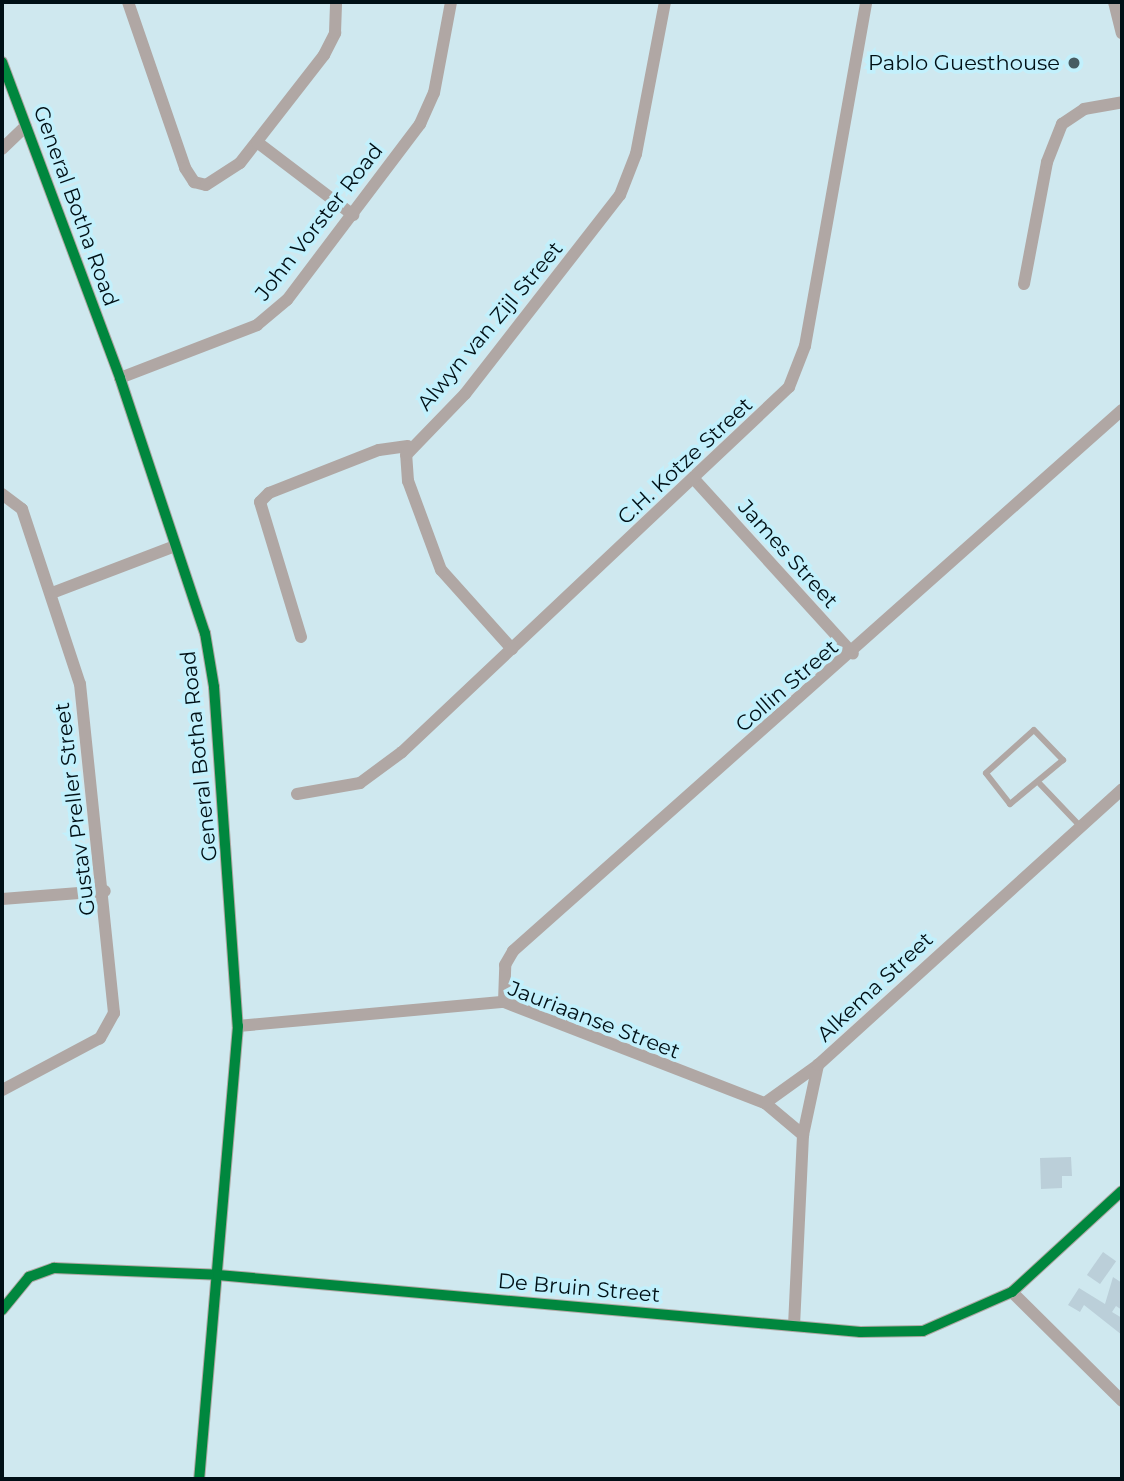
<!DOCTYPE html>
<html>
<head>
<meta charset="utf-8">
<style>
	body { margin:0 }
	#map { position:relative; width:1124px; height:1481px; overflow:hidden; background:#cfe8ef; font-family:Montserrat,sans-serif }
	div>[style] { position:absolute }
	.building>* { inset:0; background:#bbcfd9; transform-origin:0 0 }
	.lane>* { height:6px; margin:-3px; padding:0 3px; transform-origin:3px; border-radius:3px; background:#b0a7a4 }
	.street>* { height:12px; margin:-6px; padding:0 6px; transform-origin:6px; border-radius:6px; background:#b0a7a4 }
	.cycleway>* { height:10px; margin:-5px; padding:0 5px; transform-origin:5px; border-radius:5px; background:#00873e }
	.dots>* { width:19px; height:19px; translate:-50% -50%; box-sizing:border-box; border:4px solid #c2f0fc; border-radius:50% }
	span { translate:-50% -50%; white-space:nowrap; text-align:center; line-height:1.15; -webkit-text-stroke:7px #c2f0fc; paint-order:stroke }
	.poi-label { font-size:21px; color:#001016 }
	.right { translate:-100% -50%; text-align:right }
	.street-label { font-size:21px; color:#001016 }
	.frame { position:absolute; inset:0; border:4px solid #001016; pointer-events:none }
</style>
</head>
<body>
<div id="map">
	<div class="building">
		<div style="clip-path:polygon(1071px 1157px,1072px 1176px,1062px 1176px,1062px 1188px,1041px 1189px,1040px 1158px)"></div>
		<div style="left:1103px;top:1252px;width:16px;height:28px;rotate:35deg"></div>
		<div style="clip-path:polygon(1113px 1277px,1122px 1283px,1122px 1310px,1116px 1306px,1112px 1312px,1122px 1318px,1122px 1335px,1084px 1305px,1080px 1312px,1068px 1305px,1079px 1288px,1105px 1304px)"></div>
	</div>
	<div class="lane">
		<div style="left:1034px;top:730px;width:42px;rotate:46deg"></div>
		<div style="left:1063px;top:760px;width:69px;rotate:140.3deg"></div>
		<div style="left:1010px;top:804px;width:39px;rotate:-128deg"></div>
		<div style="left:986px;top:773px;width:64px;rotate:-41.9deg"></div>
		<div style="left:1040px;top:784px;width:58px;rotate:46.4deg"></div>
	</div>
	<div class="street">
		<div style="left:128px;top:2px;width:176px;rotate:71deg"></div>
		<div style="left:185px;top:168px;width:17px;rotate:57deg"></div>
		<div style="left:194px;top:182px;width:12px;rotate:14deg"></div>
		<div style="left:206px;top:185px;width:40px;rotate:-32.9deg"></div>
		<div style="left:240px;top:163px;width:137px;rotate:-52.1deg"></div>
		<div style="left:324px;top:55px;width:25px;rotate:-63deg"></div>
		<div style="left:335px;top:33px;width:31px;rotate:-88deg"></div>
		<div style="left:1114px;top:2px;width:32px;rotate:76deg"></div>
		<div style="left:2px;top:62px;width:337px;rotate:69.5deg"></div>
		<div style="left:120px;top:378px;width:269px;rotate:71.6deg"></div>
		<div style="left:205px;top:633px;width:55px;rotate:80.5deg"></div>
		<div style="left:214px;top:687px;width:340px;rotate:86deg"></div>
		<div style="left:238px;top:1026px;width:455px;rotate:94.9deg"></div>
		<div style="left:257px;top:142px;width:121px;rotate:37.2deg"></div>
		<div style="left:2px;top:149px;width:33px;rotate:-44deg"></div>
		<div style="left:1024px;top:284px;width:124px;rotate:-79.3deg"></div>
		<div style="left:1047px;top:162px;width:41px;rotate:-68.5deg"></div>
		<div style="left:1062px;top:124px;width:27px;rotate:-34deg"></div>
		<div style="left:1084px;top:109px;width:39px;rotate:-10deg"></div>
		<div style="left:120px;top:378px;width:147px;rotate:-21.1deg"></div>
		<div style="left:257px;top:325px;width:39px;rotate:-40deg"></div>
		<div style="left:287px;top:300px;width:221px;rotate:-52.9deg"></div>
		<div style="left:420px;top:124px;width:34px;rotate:-66deg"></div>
		<div style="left:434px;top:93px;width:93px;rotate:-79.4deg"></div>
		<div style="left:694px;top:479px;width:236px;rotate:47.7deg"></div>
		<div style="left:2px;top:494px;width:25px;rotate:37deg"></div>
		<div style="left:22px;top:509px;width:184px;rotate:71.7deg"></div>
		<div style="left:80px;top:684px;width:331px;rotate:84.1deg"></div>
		<div style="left:114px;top:1013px;width:29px;rotate:119deg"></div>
		<div style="left:100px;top:1038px;width:111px;rotate:152deg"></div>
		<div style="left:52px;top:593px;width:132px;rotate:-20.9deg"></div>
		<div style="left:301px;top:637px;width:141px;rotate:-106.9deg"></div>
		<div style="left:260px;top:502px;width:13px;rotate:-45deg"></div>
		<div style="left:269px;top:493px;width:118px;rotate:-21.4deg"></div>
		<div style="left:379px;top:450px;width:29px;rotate:-8deg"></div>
		<div style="left:512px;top:649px;width:106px;rotate:-131.9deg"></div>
		<div style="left:441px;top:570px;width:95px;rotate:-110.3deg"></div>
		<div style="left:408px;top:481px;width:26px;rotate:-94deg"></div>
		<div style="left:406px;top:455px;width:85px;rotate:-46deg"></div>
		<div style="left:465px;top:394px;width:252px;rotate:-52.1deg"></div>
		<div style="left:620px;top:195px;width:44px;rotate:-68.7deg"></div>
		<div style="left:636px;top:154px;width:155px;rotate:-79.2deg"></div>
		<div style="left:297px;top:794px;width:64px;rotate:-9.9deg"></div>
		<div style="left:360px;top:783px;width:52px;rotate:-36.4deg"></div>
		<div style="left:402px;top:752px;width:532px;rotate:-43.32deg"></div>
		<div style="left:789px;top:387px;width:44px;rotate:-68.7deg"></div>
		<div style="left:805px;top:346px;width:349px;rotate:-79.9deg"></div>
		<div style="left:2px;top:899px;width:103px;rotate:-4.4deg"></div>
		<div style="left:504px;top:1002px;width:37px;rotate:-88deg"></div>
		<div style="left:505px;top:965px;width:16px;rotate:-60deg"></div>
		<div style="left:513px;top:951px;width:815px;rotate:-41.62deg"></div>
		<div style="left:238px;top:1026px;width:267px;rotate:-5.2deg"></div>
		<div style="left:504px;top:1002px;width:280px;rotate:21.2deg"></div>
		<div style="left:765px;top:1103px;width:50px;rotate:40.1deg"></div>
		<div style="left:765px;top:1103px;width:65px;rotate:-35.6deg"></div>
		<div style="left:1012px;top:1292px;width:155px;rotate:44.7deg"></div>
		<div style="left:2px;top:1310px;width:43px;rotate:-50.7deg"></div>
		<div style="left:29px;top:1277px;width:27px;rotate:-20deg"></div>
		<div style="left:54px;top:1268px;width:164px;rotate:2.4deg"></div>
		<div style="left:218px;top:1275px;width:645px;rotate:5.07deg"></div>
		<div style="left:860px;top:1332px;width:63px;rotate:-0.9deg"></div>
		<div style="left:923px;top:1331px;width:97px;rotate:-23.7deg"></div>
		<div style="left:1012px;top:1292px;width:149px;rotate:-42.6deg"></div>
		<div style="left:794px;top:1326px;width:191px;rotate:-87.3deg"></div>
		<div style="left:803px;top:1135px;width:72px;rotate:-77.9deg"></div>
		<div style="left:818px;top:1065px;width:411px;rotate:-42.2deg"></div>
	</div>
	<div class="cycleway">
		<div style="left:2px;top:62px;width:337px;rotate:69.5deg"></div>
		<div style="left:120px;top:378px;width:269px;rotate:71.6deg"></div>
		<div style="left:205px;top:633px;width:55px;rotate:80.5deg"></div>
		<div style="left:214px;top:687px;width:340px;rotate:86deg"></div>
		<div style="left:238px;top:1026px;width:455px;rotate:94.9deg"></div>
		<div style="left:2px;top:1310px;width:43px;rotate:-50.7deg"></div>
		<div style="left:29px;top:1277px;width:27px;rotate:-20deg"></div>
		<div style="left:54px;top:1268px;width:164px;rotate:2.4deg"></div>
		<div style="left:218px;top:1275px;width:645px;rotate:5.07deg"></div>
		<div style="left:860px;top:1332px;width:63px;rotate:-0.9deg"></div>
		<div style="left:923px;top:1331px;width:97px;rotate:-23.7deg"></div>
		<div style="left:1012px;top:1292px;width:149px;rotate:-42.6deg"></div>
	</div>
	<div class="dots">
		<div style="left:1074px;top:63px;background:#485c62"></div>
	</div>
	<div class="poi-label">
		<span class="right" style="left:1060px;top:63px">Pablo Guesthouse</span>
	</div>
	<div class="street-label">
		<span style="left:76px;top:206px;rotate:70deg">General Botha Road</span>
		<span style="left:319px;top:222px;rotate:-52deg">John Vorster Road</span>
		<span style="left:490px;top:326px;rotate:-50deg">Alwyn van Zijl Street</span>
		<span style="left:685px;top:461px;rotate:-43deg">C.H. Kotze Street</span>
		<span style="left:788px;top:554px;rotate:48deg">James Street</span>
		<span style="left:787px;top:686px;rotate:-41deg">Collin Street</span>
		<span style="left:199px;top:756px;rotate:-96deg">General Botha Road</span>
		<span style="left:75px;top:809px;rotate:-97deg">Gustav Preller Street</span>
		<span style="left:875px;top:987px;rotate:-43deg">Alkema Street</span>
		<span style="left:594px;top:1020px;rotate:21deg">Jauriaanse Street</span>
		<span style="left:579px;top:1288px;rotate:5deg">De Bruin Street</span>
	</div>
	<div class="frame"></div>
</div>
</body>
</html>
